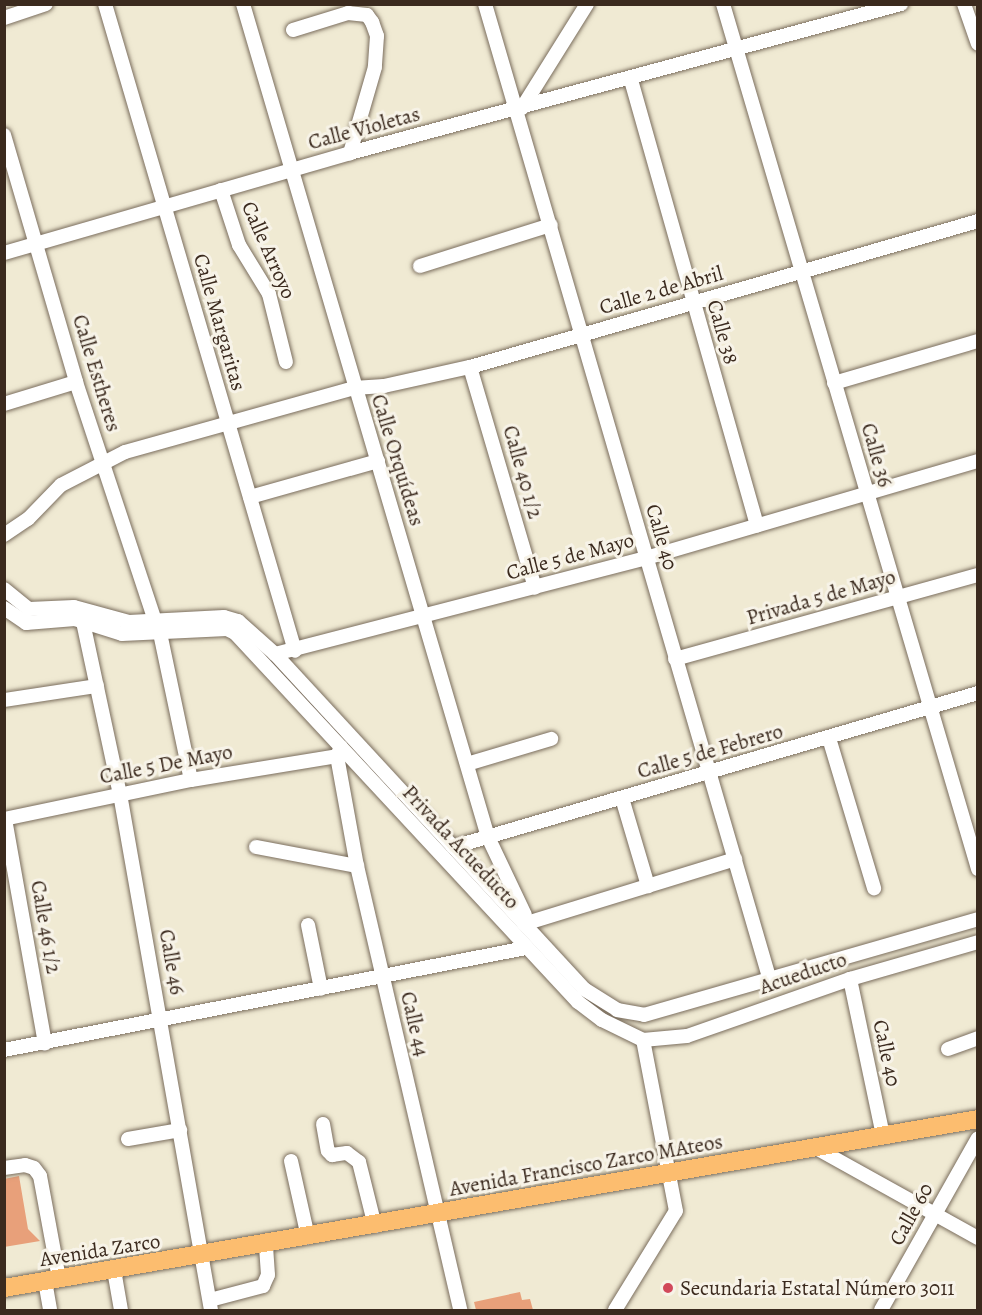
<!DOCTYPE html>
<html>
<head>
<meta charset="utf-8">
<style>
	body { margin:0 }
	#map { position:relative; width:982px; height:1315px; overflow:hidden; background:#f0ead3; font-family:Alegreya,serif }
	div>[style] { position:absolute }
	.building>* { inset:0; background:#e8a07a }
	.roads { filter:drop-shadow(0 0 2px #7a6d5d) drop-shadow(0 0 2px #7a6d5d) }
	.minor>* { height:14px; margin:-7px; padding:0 7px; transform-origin:7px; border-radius:7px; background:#fff }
	.major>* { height:18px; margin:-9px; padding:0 9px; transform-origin:9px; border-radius:9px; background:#fcbd6f }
	.dots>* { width:16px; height:16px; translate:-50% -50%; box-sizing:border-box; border:3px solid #f7f3e8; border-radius:50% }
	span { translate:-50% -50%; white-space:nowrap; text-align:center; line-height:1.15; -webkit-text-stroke:6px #f7f3e8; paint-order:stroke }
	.street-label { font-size:21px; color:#3b2a1e }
	.poi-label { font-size:21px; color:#3b2a1e }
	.left { translate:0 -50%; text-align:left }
	.frame { position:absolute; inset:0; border:6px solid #3b2a1e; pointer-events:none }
</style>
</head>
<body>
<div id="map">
	<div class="building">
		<div style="clip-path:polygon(19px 1176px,28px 1229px,40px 1241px,4px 1247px,4px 1179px)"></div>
		<div style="clip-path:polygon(520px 1292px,522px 1300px,530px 1299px,533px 1310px,476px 1310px,474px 1302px)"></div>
	</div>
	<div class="roads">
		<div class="minor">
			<div style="left:105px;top:4px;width:674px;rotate:73.63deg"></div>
			<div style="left:243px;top:4px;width:868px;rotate:73.61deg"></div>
			<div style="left:488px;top:837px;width:86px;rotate:64.6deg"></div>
			<div style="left:485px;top:4px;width:1014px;rotate:73.73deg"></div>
			<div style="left:723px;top:4px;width:902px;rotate:73.57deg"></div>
			<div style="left:964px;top:4px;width:42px;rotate:70.7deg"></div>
			<div style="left:4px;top:18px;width:44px;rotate:-18.4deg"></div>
			<div style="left:293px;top:30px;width:58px;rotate:-17.2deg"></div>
			<div style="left:348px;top:13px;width:19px;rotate:6deg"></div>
			<div style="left:367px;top:15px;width:9px;rotate:54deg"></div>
			<div style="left:372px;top:22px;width:15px;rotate:70deg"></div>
			<div style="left:377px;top:36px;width:31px;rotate:94deg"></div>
			<div style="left:375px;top:67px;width:90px;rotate:106.2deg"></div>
			<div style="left:631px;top:80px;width:463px;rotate:74.2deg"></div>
			<div style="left:522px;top:108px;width:123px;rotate:-58deg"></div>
			<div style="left:4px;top:135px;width:257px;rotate:73.7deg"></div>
			<div style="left:76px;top:382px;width:252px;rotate:71.7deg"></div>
			<div style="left:221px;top:190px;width:58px;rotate:71.9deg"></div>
			<div style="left:239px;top:245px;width:57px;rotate:58.5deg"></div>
			<div style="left:269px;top:294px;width:70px;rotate:76deg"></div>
			<div style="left:4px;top:253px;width:360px;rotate:-16.1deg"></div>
			<div style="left:350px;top:153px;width:571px;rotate:-15.13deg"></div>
			<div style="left:420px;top:266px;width:137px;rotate:-17.4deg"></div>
			<div style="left:470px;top:367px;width:230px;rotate:73.6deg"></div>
			<div style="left:834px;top:383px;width:150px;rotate:-16.3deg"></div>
			<div style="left:4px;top:404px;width:75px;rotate:-17deg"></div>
			<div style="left:250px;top:497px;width:133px;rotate:-15.7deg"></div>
			<div style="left:4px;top:535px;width:29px;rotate:-34deg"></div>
			<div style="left:28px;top:519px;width:47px;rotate:-45.9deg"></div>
			<div style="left:61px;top:485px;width:72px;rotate:-27.3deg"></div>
			<div style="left:125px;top:452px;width:238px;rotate:-15.6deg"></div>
			<div style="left:354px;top:388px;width:30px;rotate:-4deg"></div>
			<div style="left:384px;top:386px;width:88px;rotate:-12.5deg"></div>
			<div style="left:470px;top:367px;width:529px;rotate:-16.03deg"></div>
			<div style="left:4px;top:589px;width:32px;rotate:39deg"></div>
			<div style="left:29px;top:609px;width:45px;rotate:-2.5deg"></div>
			<div style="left:74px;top:607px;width:57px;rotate:15.3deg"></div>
			<div style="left:129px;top:622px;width:95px;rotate:-3deg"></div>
			<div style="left:224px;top:617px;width:15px;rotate:16deg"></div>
			<div style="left:238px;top:621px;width:50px;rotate:41.7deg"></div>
			<div style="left:275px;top:654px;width:456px;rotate:47.3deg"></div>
			<div style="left:584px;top:989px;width:39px;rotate:32deg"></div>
			<div style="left:617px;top:1010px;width:27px;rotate:10deg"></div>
			<div style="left:644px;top:1015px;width:348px;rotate:-16deg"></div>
			<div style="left:4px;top:608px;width:27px;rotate:34deg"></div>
			<div style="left:26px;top:623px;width:49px;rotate:-4.7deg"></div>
			<div style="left:75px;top:619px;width:49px;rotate:17.7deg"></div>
			<div style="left:122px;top:634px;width:105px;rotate:-2.7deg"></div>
			<div style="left:227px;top:629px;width:9px;rotate:27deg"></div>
			<div style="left:235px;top:633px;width:504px;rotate:47.09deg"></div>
			<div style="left:578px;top:1002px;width:30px;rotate:37deg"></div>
			<div style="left:602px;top:1020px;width:46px;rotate:26deg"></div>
			<div style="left:643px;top:1040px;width:44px;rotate:-5.2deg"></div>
			<div style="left:687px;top:1036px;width:173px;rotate:-19.3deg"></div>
			<div style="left:850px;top:979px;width:133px;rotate:-16.1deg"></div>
			<div style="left:83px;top:622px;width:176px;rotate:77.9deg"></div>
			<div style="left:120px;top:794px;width:524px;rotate:80deg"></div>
			<div style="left:160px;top:633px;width:150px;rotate:78.1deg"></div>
			<div style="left:275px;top:654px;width:383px;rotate:-14.5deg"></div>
			<div style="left:646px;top:558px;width:346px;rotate:-16.3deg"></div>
			<div style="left:675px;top:659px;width:314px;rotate:-15.5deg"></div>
			<div style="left:4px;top:700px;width:94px;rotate:-8.6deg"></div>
			<div style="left:829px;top:738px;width:157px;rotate:73.3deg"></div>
			<div style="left:341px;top:747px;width:10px;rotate:114deg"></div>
			<div style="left:337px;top:756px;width:112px;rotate:79.7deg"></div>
			<div style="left:357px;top:866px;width:456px;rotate:76.9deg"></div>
			<div style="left:467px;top:764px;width:88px;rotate:-16.6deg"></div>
			<div style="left:622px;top:798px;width:92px;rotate:73.5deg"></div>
			<div style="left:4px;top:819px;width:191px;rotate:-11.8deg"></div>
			<div style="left:191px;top:780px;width:148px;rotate:-9.3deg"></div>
			<div style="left:5px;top:819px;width:228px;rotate:79.9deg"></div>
			<div style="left:256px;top:847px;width:103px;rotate:10.7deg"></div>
			<div style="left:453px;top:847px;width:547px;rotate:-16.35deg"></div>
			<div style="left:524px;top:924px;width:221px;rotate:-17.1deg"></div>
			<div style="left:308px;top:925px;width:65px;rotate:78.5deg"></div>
			<div style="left:850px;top:979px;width:160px;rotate:78.1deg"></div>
			<div style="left:948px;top:1049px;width:32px;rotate:-20deg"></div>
			<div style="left:4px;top:1050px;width:532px;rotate:-11.06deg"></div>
			<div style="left:323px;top:1124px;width:27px;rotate:80deg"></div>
			<div style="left:328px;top:1151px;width:6px;rotate:45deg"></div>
			<div style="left:332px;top:1155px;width:15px;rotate:-8deg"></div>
			<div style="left:347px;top:1153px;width:15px;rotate:37deg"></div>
			<div style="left:359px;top:1162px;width:66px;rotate:76deg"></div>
			<div style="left:128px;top:1139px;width:53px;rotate:-9.8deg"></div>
			<div style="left:816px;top:1148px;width:185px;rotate:29.1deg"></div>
			<div style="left:291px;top:1161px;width:78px;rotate:77.4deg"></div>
			<div style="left:4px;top:1168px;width:21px;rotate:-8deg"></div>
			<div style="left:25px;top:1165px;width:9px;rotate:18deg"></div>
			<div style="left:34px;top:1168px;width:10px;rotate:53deg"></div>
			<div style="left:40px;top:1176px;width:105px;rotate:79.5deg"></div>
			<div style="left:114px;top:1270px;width:41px;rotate:80.1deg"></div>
			<div style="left:45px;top:1281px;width:29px;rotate:80deg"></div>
			<div style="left:210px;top:1300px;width:55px;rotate:-14.8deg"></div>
			<div style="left:263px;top:1286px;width:12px;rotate:-66deg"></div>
			<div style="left:268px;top:1275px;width:30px;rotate:-94deg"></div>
			<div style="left:615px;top:1310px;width:116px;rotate:-58.4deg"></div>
			<div style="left:676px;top:1211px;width:174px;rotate:-100.9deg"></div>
			<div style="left:881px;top:1310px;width:197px;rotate:-60.6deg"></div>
		</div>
		<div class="major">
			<div style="left:4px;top:1288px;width:989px;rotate:-9.84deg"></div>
		</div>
	</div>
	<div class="dots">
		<div style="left:668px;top:1288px;background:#d1495b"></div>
	</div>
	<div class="street-label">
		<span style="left:364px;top:128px;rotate:-15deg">Calle Violetas</span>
		<span style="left:269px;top:250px;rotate:66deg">Calle Arroyo</span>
		<span style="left:661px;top:290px;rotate:-16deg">Calle 2 de Abril</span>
		<span style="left:220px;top:322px;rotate:74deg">Calle Margaritas</span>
		<span style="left:723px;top:332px;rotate:74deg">Calle 38</span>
		<span style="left:97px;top:373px;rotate:73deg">Calle Estheres</span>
		<span style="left:877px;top:455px;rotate:74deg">Calle 36</span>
		<span style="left:398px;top:460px;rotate:73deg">Calle Orquídeas</span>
		<span style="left:523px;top:472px;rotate:74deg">Calle 40 1/2</span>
		<span style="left:662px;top:537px;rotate:74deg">Calle 40</span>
		<span style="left:570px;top:556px;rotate:-15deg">Calle 5 de Mayo</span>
		<span style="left:821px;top:597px;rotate:-16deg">Privada 5 de Mayo</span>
		<span style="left:710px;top:751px;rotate:-16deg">Calle 5 de Febrero</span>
		<span style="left:166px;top:764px;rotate:-11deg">Calle 5 De Mayo</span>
		<span style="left:461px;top:847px;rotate:47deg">Privada Acueducto</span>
		<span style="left:46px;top:927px;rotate:80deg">Calle 46 1/2</span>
		<span style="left:172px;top:962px;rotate:80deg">Calle 46</span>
		<span style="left:803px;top:973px;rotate:-19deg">Acueducto</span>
		<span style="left:415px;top:1024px;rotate:77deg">Calle 44</span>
		<span style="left:887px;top:1053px;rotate:78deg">Calle 40</span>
		<span style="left:586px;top:1165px;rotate:-10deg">Avenida Francisco Zarco MAteos</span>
		<span style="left:911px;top:1214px;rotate:-61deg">Calle 60</span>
		<span style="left:100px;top:1250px;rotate:-9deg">Avenida Zarco</span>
	</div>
	<div class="poi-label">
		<span class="left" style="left:680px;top:1288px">Secundaria Estatal Número 3011</span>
	</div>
	<div class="frame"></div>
</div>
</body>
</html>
